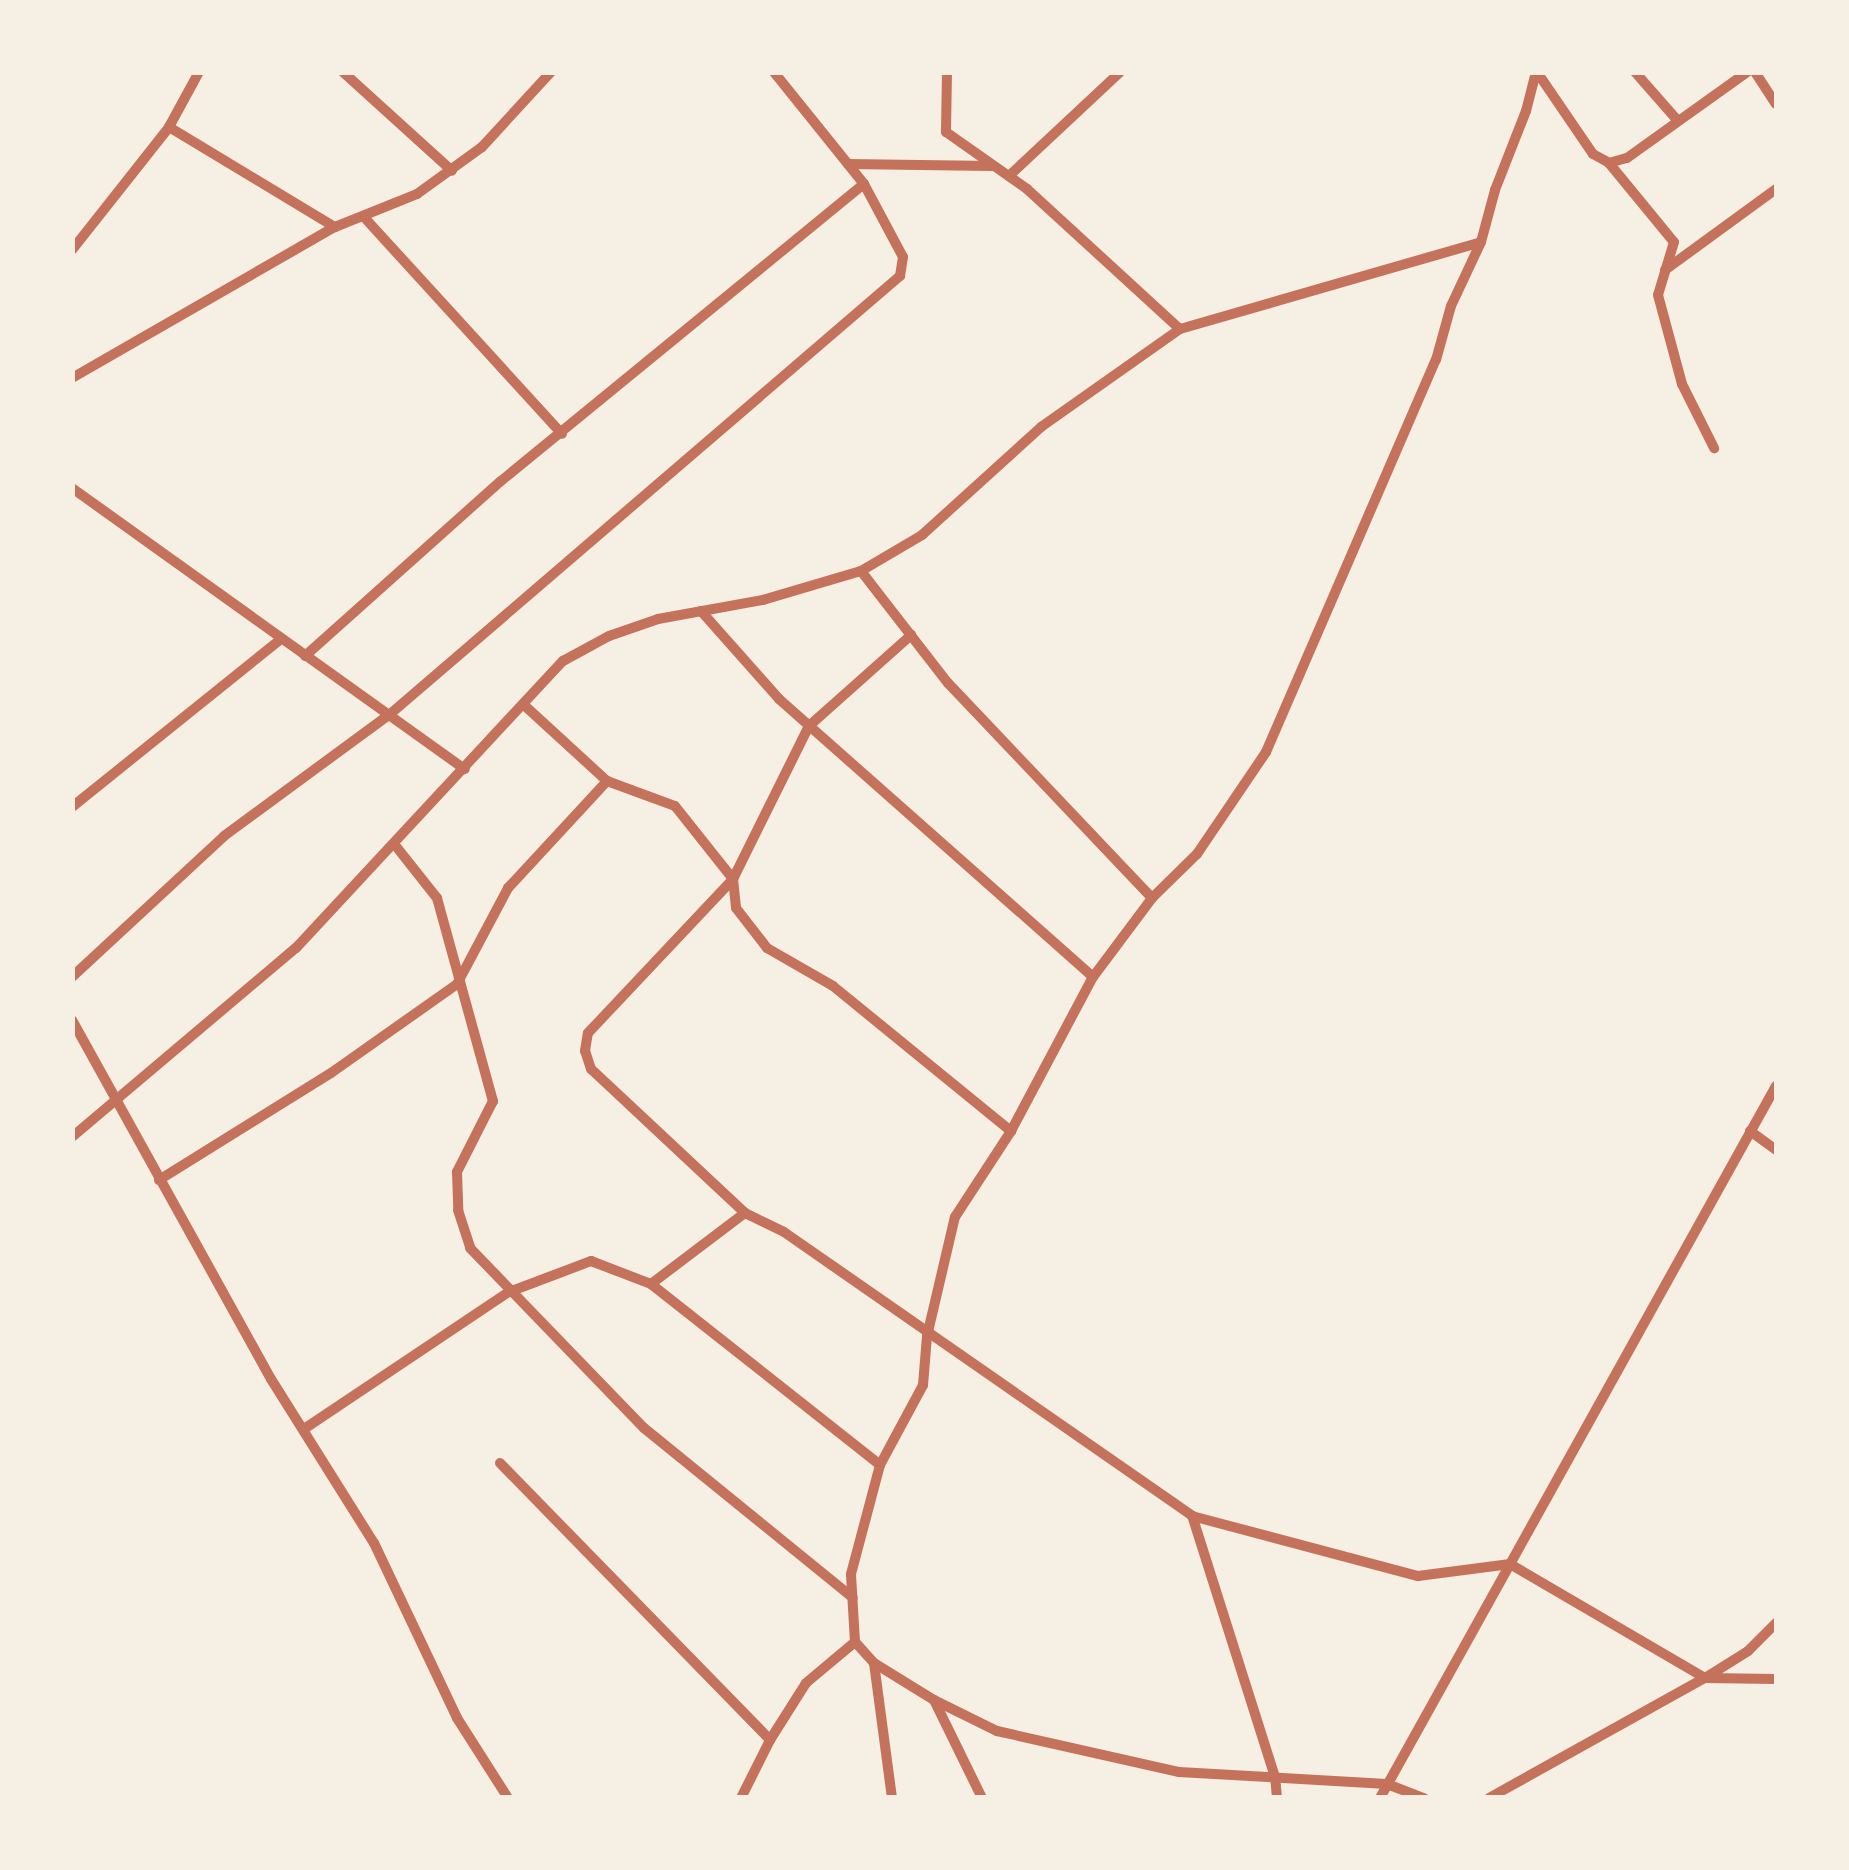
<!DOCTYPE html>
<html>
<head>
<meta charset="utf-8">
<style>
	body { margin:0 }
	#map { position:relative; width:1849px; height:1870px; overflow:hidden; background:#f6efe4; font-family:Mulish,sans-serif }
	div>[style] { position:absolute }
	.minor>* { height:10px; margin:-5px; padding:0 5px; transform-origin:5px; border-radius:5px; background:#c5725c }
	span { translate:-50% -50%; white-space:nowrap; text-align:center; line-height:1.15; -webkit-text-stroke:10px #f6efe4; paint-order:stroke }
	.frame { position:absolute; inset:0; border:75px solid #f6efe4; pointer-events:none }
</style>
</head>
<body>
<div id="map">
	<div class="minor">
		<div style="left:343px;top:72px;width:147px;rotate:42.2deg"></div>
		<div style="left:947px;top:72px;width:60px;rotate:91deg"></div>
		<div style="left:946px;top:132px;width:99px;rotate:35.1deg"></div>
		<div style="left:1027px;top:189px;width:207px;rotate:42.5deg"></div>
		<div style="left:1537px;top:72px;width:99px;rotate:55.7deg"></div>
		<div style="left:1593px;top:154px;width:18px;rotate:29deg"></div>
		<div style="left:1609px;top:163px;width:19px;rotate:-16deg"></div>
		<div style="left:1627px;top:158px;width:148px;rotate:-35.6deg"></div>
		<div style="left:1635px;top:72px;width:65px;rotate:48.7deg"></div>
		<div style="left:1755px;top:72px;width:38px;rotate:57deg"></div>
		<div style="left:169px;top:127px;width:194px;rotate:31.1deg"></div>
		<div style="left:1609px;top:163px;width:102px;rotate:50.6deg"></div>
		<div style="left:1674px;top:242px;width:55px;rotate:106.8deg"></div>
		<div style="left:1658px;top:295px;width:92px;rotate:74.9deg"></div>
		<div style="left:1682px;top:384px;width:72px;rotate:63.4deg"></div>
		<div style="left:848px;top:164px;width:144px;rotate:0.8deg"></div>
		<div style="left:1009px;top:176px;width:152px;rotate:-43.1deg"></div>
		<div style="left:363px;top:216px;width:295px;rotate:47.6deg"></div>
		<div style="left:72px;top:250px;width:157px;rotate:-51.7deg"></div>
		<div style="left:169px;top:127px;width:63px;rotate:-61.4deg"></div>
		<div style="left:1665px;top:270px;width:137px;rotate:-36.1deg"></div>
		<div style="left:72px;top:378px;width:303px;rotate:-29.9deg"></div>
		<div style="left:335px;top:227px;width:88px;rotate:-21.9deg"></div>
		<div style="left:417px;top:194px;width:80px;rotate:-35.9deg"></div>
		<div style="left:482px;top:147px;width:102px;rotate:-47.4deg"></div>
		<div style="left:72px;top:488px;width:483px;rotate:35.6deg"></div>
		<div style="left:861px;top:571px;width:142px;rotate:52.2deg"></div>
		<div style="left:948px;top:683px;width:296px;rotate:46.5deg"></div>
		<div style="left:701px;top:611px;width:118px;rotate:48.4deg"></div>
		<div style="left:779px;top:699px;width:419px;rotate:41.5deg"></div>
		<div style="left:305px;top:656px;width:263px;rotate:-41.8deg"></div>
		<div style="left:501px;top:481px;width:469px;rotate:-39.3deg"></div>
		<div style="left:524px;top:705px;width:113px;rotate:42.5deg"></div>
		<div style="left:607px;top:781px;width:72px;rotate:20.2deg"></div>
		<div style="left:675px;top:806px;width:93px;rotate:51.5deg"></div>
		<div style="left:733px;top:879px;width:29px;rotate:84deg"></div>
		<div style="left:736px;top:908px;width:51px;rotate:52.2deg"></div>
		<div style="left:767px;top:948px;width:76px;rotate:29.9deg"></div>
		<div style="left:833px;top:986px;width:230px;rotate:39.2deg"></div>
		<div style="left:72px;top:807px;width:268px;rotate:-38.8deg"></div>
		<div style="left:395px;top:845px;width:68px;rotate:51.6deg"></div>
		<div style="left:437px;top:898px;width:211px;rotate:74.6deg"></div>
		<div style="left:493px;top:1101px;width:80px;rotate:116.9deg"></div>
		<div style="left:457px;top:1172px;width:38px;rotate:88deg"></div>
		<div style="left:458px;top:1210px;width:40px;rotate:72deg"></div>
		<div style="left:470px;top:1248px;width:250px;rotate:46deg"></div>
		<div style="left:644px;top:1428px;width:269px;rotate:39.1deg"></div>
		<div style="left:72px;top:977px;width:207px;rotate:-42.8deg"></div>
		<div style="left:224px;top:836px;width:205px;rotate:-36.3deg"></div>
		<div style="left:389px;top:715px;width:674px;rotate:-40.67deg"></div>
		<div style="left:900px;top:276px;width:19px;rotate:-81deg"></div>
		<div style="left:903px;top:257px;width:83px;rotate:-118.1deg"></div>
		<div style="left:864px;top:184px;width:144px;rotate:-128.8deg"></div>
		<div style="left:72px;top:1020px;width:410px;rotate:61deg"></div>
		<div style="left:271px;top:1379px;width:194px;rotate:57.9deg"></div>
		<div style="left:374px;top:1543px;width:194px;rotate:64.6deg"></div>
		<div style="left:457px;top:1718px;width:95px;rotate:57.5deg"></div>
		<div style="left:1750px;top:1131px;width:32px;rotate:36deg"></div>
		<div style="left:72px;top:1137px;width:293px;rotate:-40.2deg"></div>
		<div style="left:296px;top:948px;width:392px;rotate:-47.1deg"></div>
		<div style="left:563px;top:661px;width:52px;rotate:-28.5deg"></div>
		<div style="left:609px;top:636px;width:52px;rotate:-19.1deg"></div>
		<div style="left:658px;top:619px;width:107px;rotate:-10.3deg"></div>
		<div style="left:763px;top:600px;width:102px;rotate:-16.5deg"></div>
		<div style="left:861px;top:571px;width:71px;rotate:-30.5deg"></div>
		<div style="left:922px;top:535px;width:161px;rotate:-42.2deg"></div>
		<div style="left:1041px;top:427px;width:170px;rotate:-35.2deg"></div>
		<div style="left:1180px;top:329px;width:313px;rotate:-16.1deg"></div>
		<div style="left:159px;top:1180px;width:203px;rotate:-31.9deg"></div>
		<div style="left:331px;top:1073px;width:154px;rotate:-35.2deg"></div>
		<div style="left:457px;top:984px;width:109px;rotate:-62deg"></div>
		<div style="left:508px;top:888px;width:146px;rotate:-47.2deg"></div>
		<div style="left:745px;top:1213px;width:43px;rotate:26deg"></div>
		<div style="left:784px;top:1232px;width:497px;rotate:34.8deg"></div>
		<div style="left:651px;top:1284px;width:292px;rotate:38.3deg"></div>
		<div style="left:304px;top:1429px;width:247px;rotate:-33.8deg"></div>
		<div style="left:509px;top:1292px;width:88px;rotate:-20.7deg"></div>
		<div style="left:591px;top:1261px;width:64px;rotate:21deg"></div>
		<div style="left:651px;top:1284px;width:118px;rotate:-37.1deg"></div>
		<div style="left:745px;top:1213px;width:211px;rotate:-136.9deg"></div>
		<div style="left:591px;top:1069px;width:19px;rotate:-108deg"></div>
		<div style="left:585px;top:1051px;width:18px;rotate:-81deg"></div>
		<div style="left:588px;top:1033px;width:212px;rotate:-46.7deg"></div>
		<div style="left:733px;top:879px;width:171px;rotate:-63.6deg"></div>
		<div style="left:809px;top:726px;width:137px;rotate:-41.7deg"></div>
		<div style="left:500px;top:1463px;width:387px;rotate:45.7deg"></div>
		<div style="left:874px;top:1663px;width:70px;rotate:31.7deg"></div>
		<div style="left:934px;top:1700px;width:70px;rotate:26.2deg"></div>
		<div style="left:997px;top:1731px;width:187px;rotate:12.7deg"></div>
		<div style="left:1179px;top:1772px;width:208px;rotate:3.3deg"></div>
		<div style="left:1387px;top:1784px;width:40px;rotate:21deg"></div>
		<div style="left:934px;top:1700px;width:109px;rotate:63.9deg"></div>
		<div style="left:741px;top:1798px;width:65px;rotate:-63.4deg"></div>
		<div style="left:770px;top:1740px;width:67px;rotate:-57.7deg"></div>
		<div style="left:806px;top:1683px;width:64px;rotate:-39.9deg"></div>
		<div style="left:892px;top:1798px;width:136px;rotate:-97.6deg"></div>
		<div style="left:874px;top:1663px;width:28px;rotate:-132deg"></div>
		<div style="left:855px;top:1642px;width:68px;rotate:-93.4deg"></div>
		<div style="left:851px;top:1574px;width:113px;rotate:-75.1deg"></div>
		<div style="left:880px;top:1465px;width:91px;rotate:-61.7deg"></div>
		<div style="left:923px;top:1385px;width:49px;rotate:-85.3deg"></div>
		<div style="left:927px;top:1336px;width:122px;rotate:-76.8deg"></div>
		<div style="left:955px;top:1217px;width:103px;rotate:-56.9deg"></div>
		<div style="left:1011px;top:1131px;width:174px;rotate:-62deg"></div>
		<div style="left:1093px;top:977px;width:99px;rotate:-53.2deg"></div>
		<div style="left:1152px;top:898px;width:63px;rotate:-44.4deg"></div>
		<div style="left:1197px;top:854px;width:123px;rotate:-55.9deg"></div>
		<div style="left:1266px;top:752px;width:427px;rotate:-66.6deg"></div>
		<div style="left:1436px;top:360px;width:56px;rotate:-74.5deg"></div>
		<div style="left:1451px;top:306px;width:71px;rotate:-64.9deg"></div>
		<div style="left:1481px;top:242px;width:54px;rotate:-74.9deg"></div>
		<div style="left:1495px;top:190px;width:85px;rotate:-68.6deg"></div>
		<div style="left:1526px;top:111px;width:40px;rotate:-75.6deg"></div>
		<div style="left:1277px;top:1798px;width:21px;rotate:-95deg"></div>
		<div style="left:1275px;top:1777px;width:274px;rotate:-107.6deg"></div>
		<div style="left:1192px;top:1516px;width:234px;rotate:14.9deg"></div>
		<div style="left:1418px;top:1576px;width:93px;rotate:-7.4deg"></div>
		<div style="left:1510px;top:1564px;width:226px;rotate:30.3deg"></div>
		<div style="left:1705px;top:1678px;width:71px;rotate:0.8deg"></div>
		<div style="left:1380px;top:1798px;width:815px;rotate:-60.92deg"></div>
		<div style="left:1489px;top:1798px;width:247px;rotate:-29.1deg"></div>
		<div style="left:1705px;top:1678px;width:51px;rotate:-32.1deg"></div>
		<div style="left:1748px;top:1651px;width:40px;rotate:-45deg"></div>
	</div>
	<div class="frame"></div>
</div>
</body>
</html>
